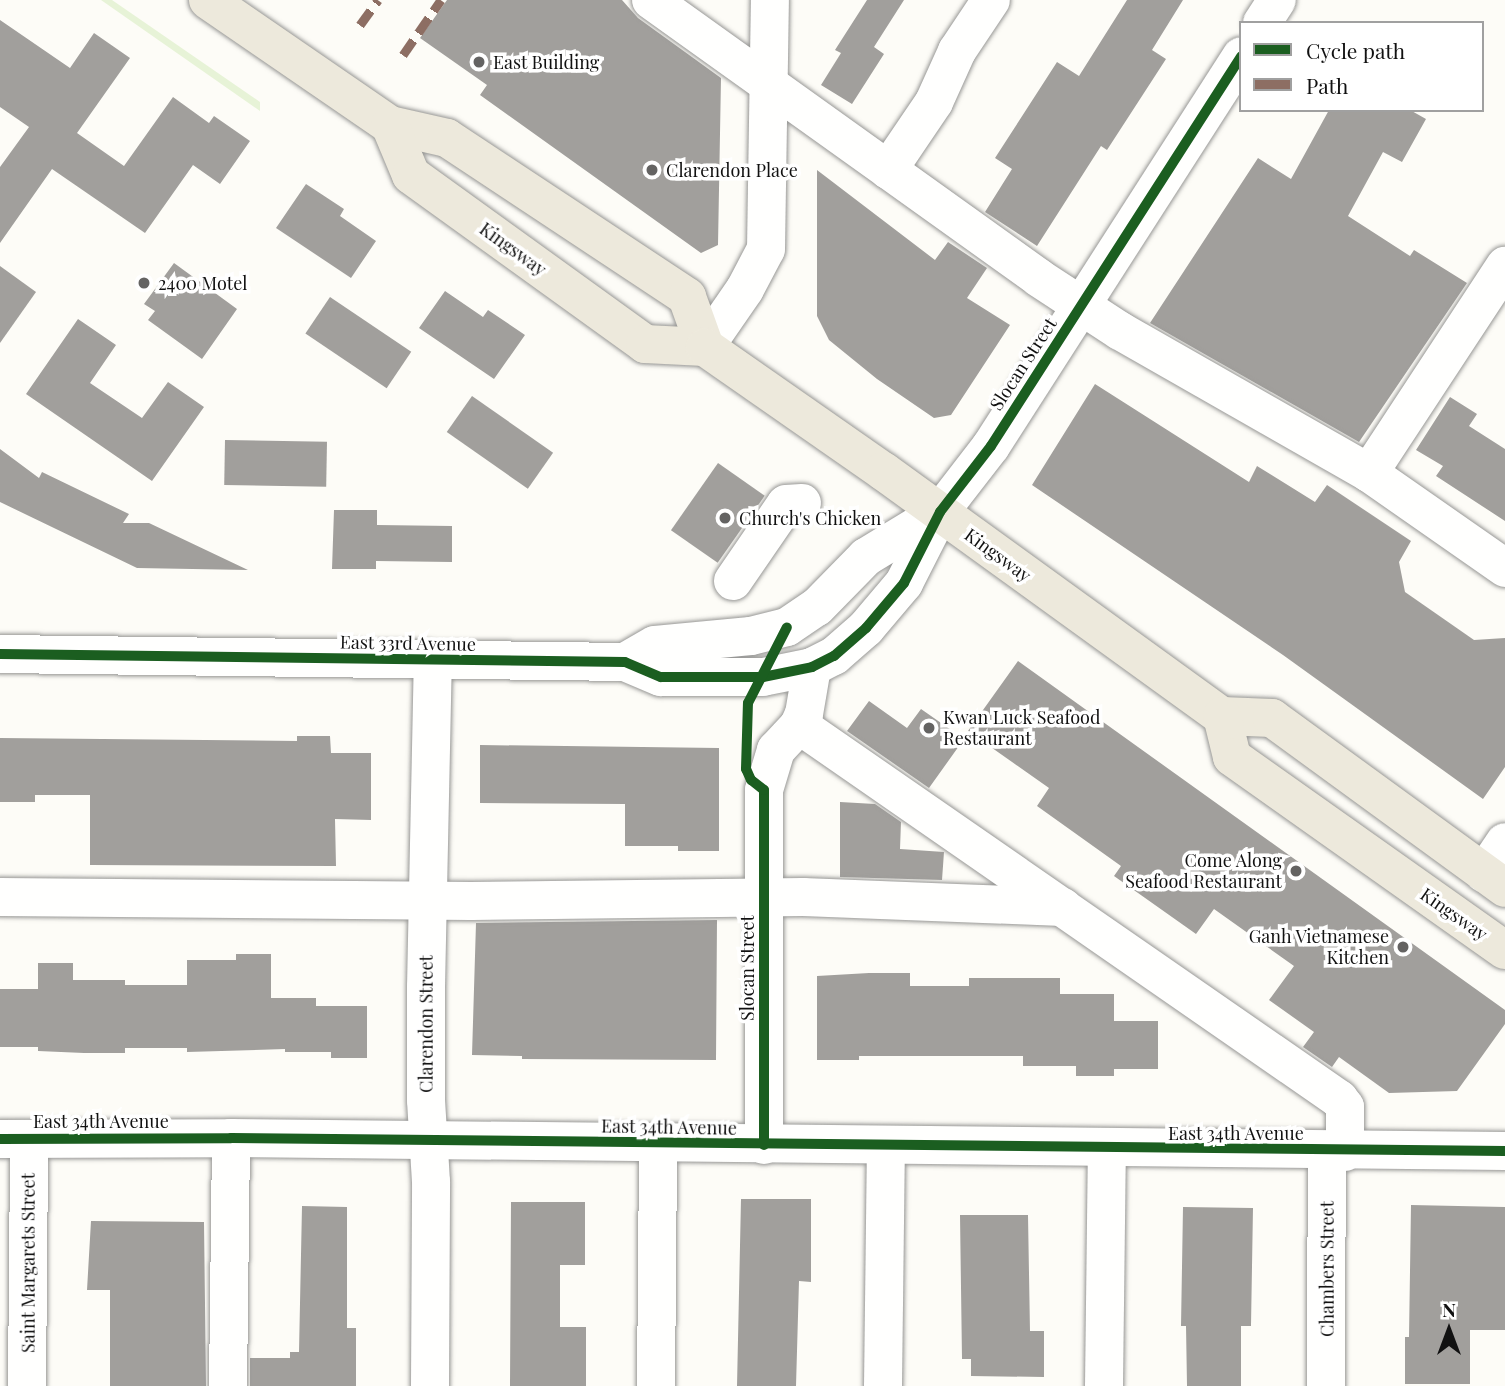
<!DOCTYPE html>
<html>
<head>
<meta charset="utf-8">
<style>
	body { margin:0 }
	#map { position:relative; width:1505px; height:1386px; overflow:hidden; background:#fdfcf7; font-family:"Playfair Display",serif }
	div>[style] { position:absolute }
	.green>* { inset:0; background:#e7f3d7 }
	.building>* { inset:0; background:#a19f9c; transform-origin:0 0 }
	.roads { filter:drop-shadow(0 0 2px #979795) drop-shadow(0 0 2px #979795) }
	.minor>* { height:38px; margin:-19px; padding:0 19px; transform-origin:19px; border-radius:19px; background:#fffffe }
	.major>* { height:38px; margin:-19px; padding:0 19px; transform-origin:19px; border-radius:19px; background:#ede9dc }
	.quiet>* { height:9px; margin-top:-4.5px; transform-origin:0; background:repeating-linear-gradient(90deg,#8d6e63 0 18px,transparent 0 27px) }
	.cycleway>* { height:10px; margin:-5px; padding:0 5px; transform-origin:5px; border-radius:5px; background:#1b5e20 }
	.dots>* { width:19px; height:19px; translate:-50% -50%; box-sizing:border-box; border:4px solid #fff; border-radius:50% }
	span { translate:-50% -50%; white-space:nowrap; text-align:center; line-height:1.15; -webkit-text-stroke:7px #fff; paint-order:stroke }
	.poi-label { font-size:18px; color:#111 }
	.left { translate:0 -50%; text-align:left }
	.right { translate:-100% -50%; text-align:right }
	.street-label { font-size:18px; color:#111 }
	.legend { position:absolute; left:1239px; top:21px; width:245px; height:91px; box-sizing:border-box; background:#fff; border:2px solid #a0a0a0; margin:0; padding:9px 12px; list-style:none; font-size:21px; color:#111 }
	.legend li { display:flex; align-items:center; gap:14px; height:35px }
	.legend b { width:35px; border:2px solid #a0a0a0 }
	.north { position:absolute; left:1414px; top:1295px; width:70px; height:70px; -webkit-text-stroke:5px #fff; paint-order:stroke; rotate:0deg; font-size:19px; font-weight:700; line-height:28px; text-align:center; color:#111 }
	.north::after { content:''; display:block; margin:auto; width:24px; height:32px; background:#111; clip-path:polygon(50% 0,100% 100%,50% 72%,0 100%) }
</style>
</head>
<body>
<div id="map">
	<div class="green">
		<div style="clip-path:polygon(101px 0,112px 0,260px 102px,260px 111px)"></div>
	</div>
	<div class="building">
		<div style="clip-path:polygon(447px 0,622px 0,638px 18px,721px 78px,718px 245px,701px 253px,480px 95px,487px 85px,420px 38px)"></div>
		<div style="clip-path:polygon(867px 0,904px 0,874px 47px,884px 54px,852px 104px,821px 85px,841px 53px,835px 50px)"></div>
		<div style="clip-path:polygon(1127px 0,1183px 0,1152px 50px,1166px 59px,1107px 150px,1101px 146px,1037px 246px,985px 212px,1012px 169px,995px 158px,1057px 62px,1079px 76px)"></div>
		<div style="clip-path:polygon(0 20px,70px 68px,94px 33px,130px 58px,77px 133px,124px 166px,173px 97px,209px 123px,214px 116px,250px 141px,220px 184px,193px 165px,145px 233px,52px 169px,0 243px,0 167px,29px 127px,0 107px)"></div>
		<div style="clip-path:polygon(1329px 110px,1410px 110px,1426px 119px,1402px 162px,1383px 152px,1348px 216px,1410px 256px,1414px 250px,1467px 283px,1359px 442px,1150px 323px,1258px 158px,1291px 179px)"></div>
		<div style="clip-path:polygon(817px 170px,935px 260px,948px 242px,987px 268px,967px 298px,1010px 325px,951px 415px,934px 418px,877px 379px,829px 340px,817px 316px)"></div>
		<div style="clip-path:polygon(306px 184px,344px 209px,340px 216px,376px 241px,351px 278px,276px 228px)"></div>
		<div style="clip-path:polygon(174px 263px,237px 309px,202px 359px,148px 320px,155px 311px,144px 304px)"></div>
		<div style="clip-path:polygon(0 266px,36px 292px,0 343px)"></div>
		<div style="clip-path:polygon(445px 291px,483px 317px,488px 310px,525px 335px,494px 379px,419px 328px)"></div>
		<div style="left:330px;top:297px;width:98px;height:44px;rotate:34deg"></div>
		<div style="clip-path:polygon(78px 319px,116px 345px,90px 383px,142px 418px,168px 382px,204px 407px,152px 481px,26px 394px)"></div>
		<div style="clip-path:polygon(1095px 384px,1249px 482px,1257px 466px,1315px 502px,1327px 485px,1411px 541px,1399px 562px,1405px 592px,1474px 640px,1505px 638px,1505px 767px,1483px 799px,1283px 655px,1032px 485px)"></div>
		<div style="left:472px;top:396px;width:99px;height:44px;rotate:35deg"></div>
		<div style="clip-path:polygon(1450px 397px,1477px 414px,1469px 426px,1505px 449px,1505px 521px,1436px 476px,1443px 466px,1416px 450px)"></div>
		<div style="left:225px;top:440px;width:102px;height:45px;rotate:1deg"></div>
		<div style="clip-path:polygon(0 449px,39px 478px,42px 472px,129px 514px,123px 523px,149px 523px,248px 570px,137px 568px,0 502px)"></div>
		<div style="left:718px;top:463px;width:57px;height:82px;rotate:35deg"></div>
		<div style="clip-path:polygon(334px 510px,377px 510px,377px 525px,452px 526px,452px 562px,376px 561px,376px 569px,332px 569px)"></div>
		<div style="clip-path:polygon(1018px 661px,1505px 1010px,1505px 1024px,1457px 1091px,1389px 1093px,1339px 1057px,1332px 1067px,1303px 1047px,1314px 1032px,1269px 1000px,1294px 966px,1214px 909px,1196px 934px,1114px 876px,1121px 866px,1037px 806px,1049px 788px,968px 731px)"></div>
		<div style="clip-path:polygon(869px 701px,907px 728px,921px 709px,964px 739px,929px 788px,847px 731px)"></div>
		<div style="clip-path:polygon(297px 736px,330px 736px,331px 753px,371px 753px,371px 820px,335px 819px,336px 866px,90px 865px,90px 795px,35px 795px,35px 802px,0 802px,0 738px,297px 741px)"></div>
		<div style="clip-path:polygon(480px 745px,719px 748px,719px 851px,678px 851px,678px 846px,625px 846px,625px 804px,480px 803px)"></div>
		<div style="clip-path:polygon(840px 802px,875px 804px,901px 822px,900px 849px,944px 852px,942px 880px,840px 877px)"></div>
		<div style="clip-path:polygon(717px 920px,716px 1060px,522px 1059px,522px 1056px,472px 1055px,476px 923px)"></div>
		<div style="clip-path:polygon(236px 954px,271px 954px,271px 998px,316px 998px,316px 1006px,367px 1006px,367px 1058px,331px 1058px,331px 1052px,285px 1052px,285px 1049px,187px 1052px,187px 1048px,125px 1048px,125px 1053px,84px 1053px,38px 1051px,38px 1047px,0 1047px,0 989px,38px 989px,38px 963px,73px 963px,73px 980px,125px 980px,125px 985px,187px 985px,187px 960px,236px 960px)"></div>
		<div style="clip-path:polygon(869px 973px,910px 973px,910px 986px,969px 986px,969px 978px,1060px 978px,1060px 994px,1114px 994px,1114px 1021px,1158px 1021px,1158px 1069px,1114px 1069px,1114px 1076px,1076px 1076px,1076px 1066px,1023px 1066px,1023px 1056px,859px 1056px,859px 1060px,817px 1060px,817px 976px)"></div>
		<div style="clip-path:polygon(741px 1199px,811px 1199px,811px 1282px,799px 1281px,796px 1386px,737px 1386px)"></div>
		<div style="clip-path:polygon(511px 1202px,585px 1202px,585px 1265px,560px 1265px,560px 1327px,586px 1327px,586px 1386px,510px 1386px)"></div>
		<div style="clip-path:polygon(1411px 1205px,1505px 1207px,1505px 1330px,1470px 1330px,1470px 1384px,1405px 1384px,1405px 1337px,1409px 1337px)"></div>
		<div style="clip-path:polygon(302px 1206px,347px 1207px,347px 1328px,356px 1328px,356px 1386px,250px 1386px,250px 1358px,290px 1358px,290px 1352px,299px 1352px)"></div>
		<div style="clip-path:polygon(1183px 1207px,1253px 1208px,1251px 1326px,1241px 1326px,1241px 1386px,1187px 1386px,1186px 1326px,1181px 1326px)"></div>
		<div style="clip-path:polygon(960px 1215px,1028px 1215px,1030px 1331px,1044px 1331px,1044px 1377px,971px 1376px,971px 1359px,962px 1359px)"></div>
		<div style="clip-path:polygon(91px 1221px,204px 1222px,206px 1386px,110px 1386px,110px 1290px,87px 1290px)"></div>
	</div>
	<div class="roads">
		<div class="minor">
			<div style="left:651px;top:0;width:477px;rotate:35.6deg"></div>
			<div style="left:1039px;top:278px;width:97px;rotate:33.2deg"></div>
			<div style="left:1120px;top:331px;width:287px;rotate:29.7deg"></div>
			<div style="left:1369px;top:473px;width:166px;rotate:34.9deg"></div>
			<div style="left:1262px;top:23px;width:27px;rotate:-57deg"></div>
			<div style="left:888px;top:170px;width:82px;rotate:-55.9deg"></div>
			<div style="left:934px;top:102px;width:56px;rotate:-65.7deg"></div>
			<div style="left:957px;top:51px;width:61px;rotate:-56.3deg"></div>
			<div style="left:705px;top:347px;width:70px;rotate:-55.4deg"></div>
			<div style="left:745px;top:289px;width:45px;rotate:-62.3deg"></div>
			<div style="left:766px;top:249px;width:249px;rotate:-89.1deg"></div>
			<div style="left:1369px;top:473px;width:248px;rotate:-56.7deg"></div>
			<div style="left:733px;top:581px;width:93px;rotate:-55.5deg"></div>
			<div style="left:786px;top:504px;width:16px;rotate:-4deg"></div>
			<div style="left:0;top:654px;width:625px;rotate:0.73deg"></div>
			<div style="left:625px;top:662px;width:39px;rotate:23deg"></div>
			<div style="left:661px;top:677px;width:102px"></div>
			<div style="left:763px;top:677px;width:50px;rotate:-11.5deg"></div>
			<div style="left:812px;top:667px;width:25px;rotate:-27deg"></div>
			<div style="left:834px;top:656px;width:43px;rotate:-41.2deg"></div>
			<div style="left:866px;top:628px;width:59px;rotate:-49.8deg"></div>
			<div style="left:904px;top:583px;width:80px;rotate:-63.1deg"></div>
			<div style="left:940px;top:512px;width:83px;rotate:-52.3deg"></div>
			<div style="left:991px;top:446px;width:463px;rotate:-57.3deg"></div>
			<div style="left:625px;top:662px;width:34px;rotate:-30deg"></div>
			<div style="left:655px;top:645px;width:96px;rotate:-5.4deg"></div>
			<div style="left:751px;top:636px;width:37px;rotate:-14deg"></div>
			<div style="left:787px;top:627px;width:36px;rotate:-34deg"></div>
			<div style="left:817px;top:607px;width:70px;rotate:-45.6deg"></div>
			<div style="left:866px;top:557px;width:87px;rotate:-31.3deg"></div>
			<div style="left:799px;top:725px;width:657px;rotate:34.71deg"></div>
			<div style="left:1339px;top:1099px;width:10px;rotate:53deg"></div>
			<div style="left:1345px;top:1107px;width:45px;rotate:90deg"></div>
			<div style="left:1484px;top:873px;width:37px;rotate:-56deg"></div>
			<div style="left:0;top:897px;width:471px;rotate:0.5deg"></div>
			<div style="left:471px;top:901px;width:332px;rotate:-0.7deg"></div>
			<div style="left:803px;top:897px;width:260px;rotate:2.2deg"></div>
			<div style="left:0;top:1139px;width:231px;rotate:-0.2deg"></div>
			<div style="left:231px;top:1138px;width:1274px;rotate:0.58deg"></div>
			<div style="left:764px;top:1145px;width:355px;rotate:-90deg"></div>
			<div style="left:764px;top:790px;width:42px;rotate:-73.3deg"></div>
			<div style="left:776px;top:750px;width:34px;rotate:-47deg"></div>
			<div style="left:799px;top:725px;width:12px;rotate:-66deg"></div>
			<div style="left:804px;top:714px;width:48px;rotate:-80.3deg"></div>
			<div style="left:27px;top:1386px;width:247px;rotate:-89.5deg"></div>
			<div style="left:228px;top:1386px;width:248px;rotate:-89.3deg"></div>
			<div style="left:430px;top:1386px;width:204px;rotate:-89.7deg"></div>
			<div style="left:431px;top:1182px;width:82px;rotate:-93.5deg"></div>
			<div style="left:426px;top:1100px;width:113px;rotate:-90deg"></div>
			<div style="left:426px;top:987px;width:326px;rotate:-88.8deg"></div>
			<div style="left:656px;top:1386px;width:242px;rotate:-89.5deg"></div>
			<div style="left:883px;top:1386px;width:240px;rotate:-89.3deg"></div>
			<div style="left:1104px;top:1386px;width:236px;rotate:-89.3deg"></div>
			<div style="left:1326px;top:1386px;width:235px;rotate:-89.8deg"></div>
		</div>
		<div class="major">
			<div style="left:208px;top:0;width:221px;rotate:34.5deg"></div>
			<div style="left:390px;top:125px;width:58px;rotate:12.8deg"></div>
			<div style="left:447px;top:138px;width:288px;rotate:33.5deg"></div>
			<div style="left:687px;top:297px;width:53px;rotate:70.2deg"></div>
			<div style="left:390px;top:125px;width:54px;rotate:67.2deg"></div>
			<div style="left:411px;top:175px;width:289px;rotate:35.8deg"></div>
			<div style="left:645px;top:344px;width:60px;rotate:2.9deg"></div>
			<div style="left:705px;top:347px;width:217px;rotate:34.9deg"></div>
			<div style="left:883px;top:471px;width:418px;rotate:35.9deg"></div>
			<div style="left:1222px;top:716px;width:50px;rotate:2.3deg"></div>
			<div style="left:1272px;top:718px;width:288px;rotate:36.1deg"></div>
			<div style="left:1222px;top:716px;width:42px;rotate:76.3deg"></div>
			<div style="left:1232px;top:757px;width:334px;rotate:35.3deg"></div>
		</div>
	</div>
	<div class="quiet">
		<div style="left:360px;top:25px;width:31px;rotate:-54deg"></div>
		<div style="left:403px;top:55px;width:67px;rotate:-55.4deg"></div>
	</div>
	<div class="cycleway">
		<div style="left:0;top:654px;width:625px;rotate:0.73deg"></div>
		<div style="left:625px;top:662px;width:39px;rotate:23deg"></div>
		<div style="left:661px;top:677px;width:102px"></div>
		<div style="left:763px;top:677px;width:50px;rotate:-11.5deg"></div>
		<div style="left:812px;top:667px;width:25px;rotate:-27deg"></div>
		<div style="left:834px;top:656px;width:43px;rotate:-41.2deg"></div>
		<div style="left:866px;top:628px;width:59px;rotate:-49.8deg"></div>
		<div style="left:904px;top:583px;width:80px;rotate:-63.1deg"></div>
		<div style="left:940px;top:512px;width:83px;rotate:-52.3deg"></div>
		<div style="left:991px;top:446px;width:463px;rotate:-57.3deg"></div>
		<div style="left:0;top:1139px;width:231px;rotate:-0.2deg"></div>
		<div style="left:231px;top:1138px;width:1274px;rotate:0.58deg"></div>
		<div style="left:764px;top:1145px;width:355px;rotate:-90deg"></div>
		<div style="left:764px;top:790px;width:16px;rotate:-142deg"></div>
		<div style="left:751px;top:780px;width:12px;rotate:-114deg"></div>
		<div style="left:746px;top:769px;width:66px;rotate:-88.3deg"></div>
		<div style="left:748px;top:703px;width:85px;rotate:-62.8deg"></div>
	</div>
	<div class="dots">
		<div style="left:479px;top:62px;background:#646362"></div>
		<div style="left:652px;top:170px;background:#646362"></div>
		<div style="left:144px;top:283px;background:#646362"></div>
		<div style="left:725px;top:518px;background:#646362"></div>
		<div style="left:929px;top:728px;background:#646362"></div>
		<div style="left:1296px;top:871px;background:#646362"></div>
		<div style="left:1403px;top:947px;background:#646362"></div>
	</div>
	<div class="poi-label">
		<span class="left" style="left:493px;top:62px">East Building</span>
		<span class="left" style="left:666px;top:170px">Clarendon Place</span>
		<span class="left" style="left:158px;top:283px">2400 Motel</span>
		<span class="left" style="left:739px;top:518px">Church's Chicken</span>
		<span class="left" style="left:943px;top:728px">Kwan Luck Seafood<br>Restaurant</span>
		<span class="right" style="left:1282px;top:871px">Come Along<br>Seafood Restaurant</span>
		<span class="right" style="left:1389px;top:947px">Ganh Vietnamese<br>Kitchen</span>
	</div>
	<div class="street-label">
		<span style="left:513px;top:249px;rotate:36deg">Kingsway</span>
		<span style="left:1023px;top:364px;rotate:-57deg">Slocan Street</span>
		<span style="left:998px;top:555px;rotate:36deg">Kingsway</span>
		<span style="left:408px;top:643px;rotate:1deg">East 33rd Avenue</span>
		<span style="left:1454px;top:914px;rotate:35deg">Kingsway</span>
		<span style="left:747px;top:968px;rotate:-90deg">Slocan Street</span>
		<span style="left:426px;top:1024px;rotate:-90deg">Clarendon Street</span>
		<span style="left:101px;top:1121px">East 34th Avenue</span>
		<span style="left:669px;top:1127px;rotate:1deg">East 34th Avenue</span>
		<span style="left:1236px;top:1133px">East 34th Avenue</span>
		<span style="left:28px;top:1263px;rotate:-90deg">Saint Margarets Street</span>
		<span style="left:1327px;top:1269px;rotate:-90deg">Chambers Street</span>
	</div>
	<ul class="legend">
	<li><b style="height:9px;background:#1b5e20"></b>Cycle path</li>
	<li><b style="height:9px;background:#8d6e63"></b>Path</li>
	</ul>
	<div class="north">N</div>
</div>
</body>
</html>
